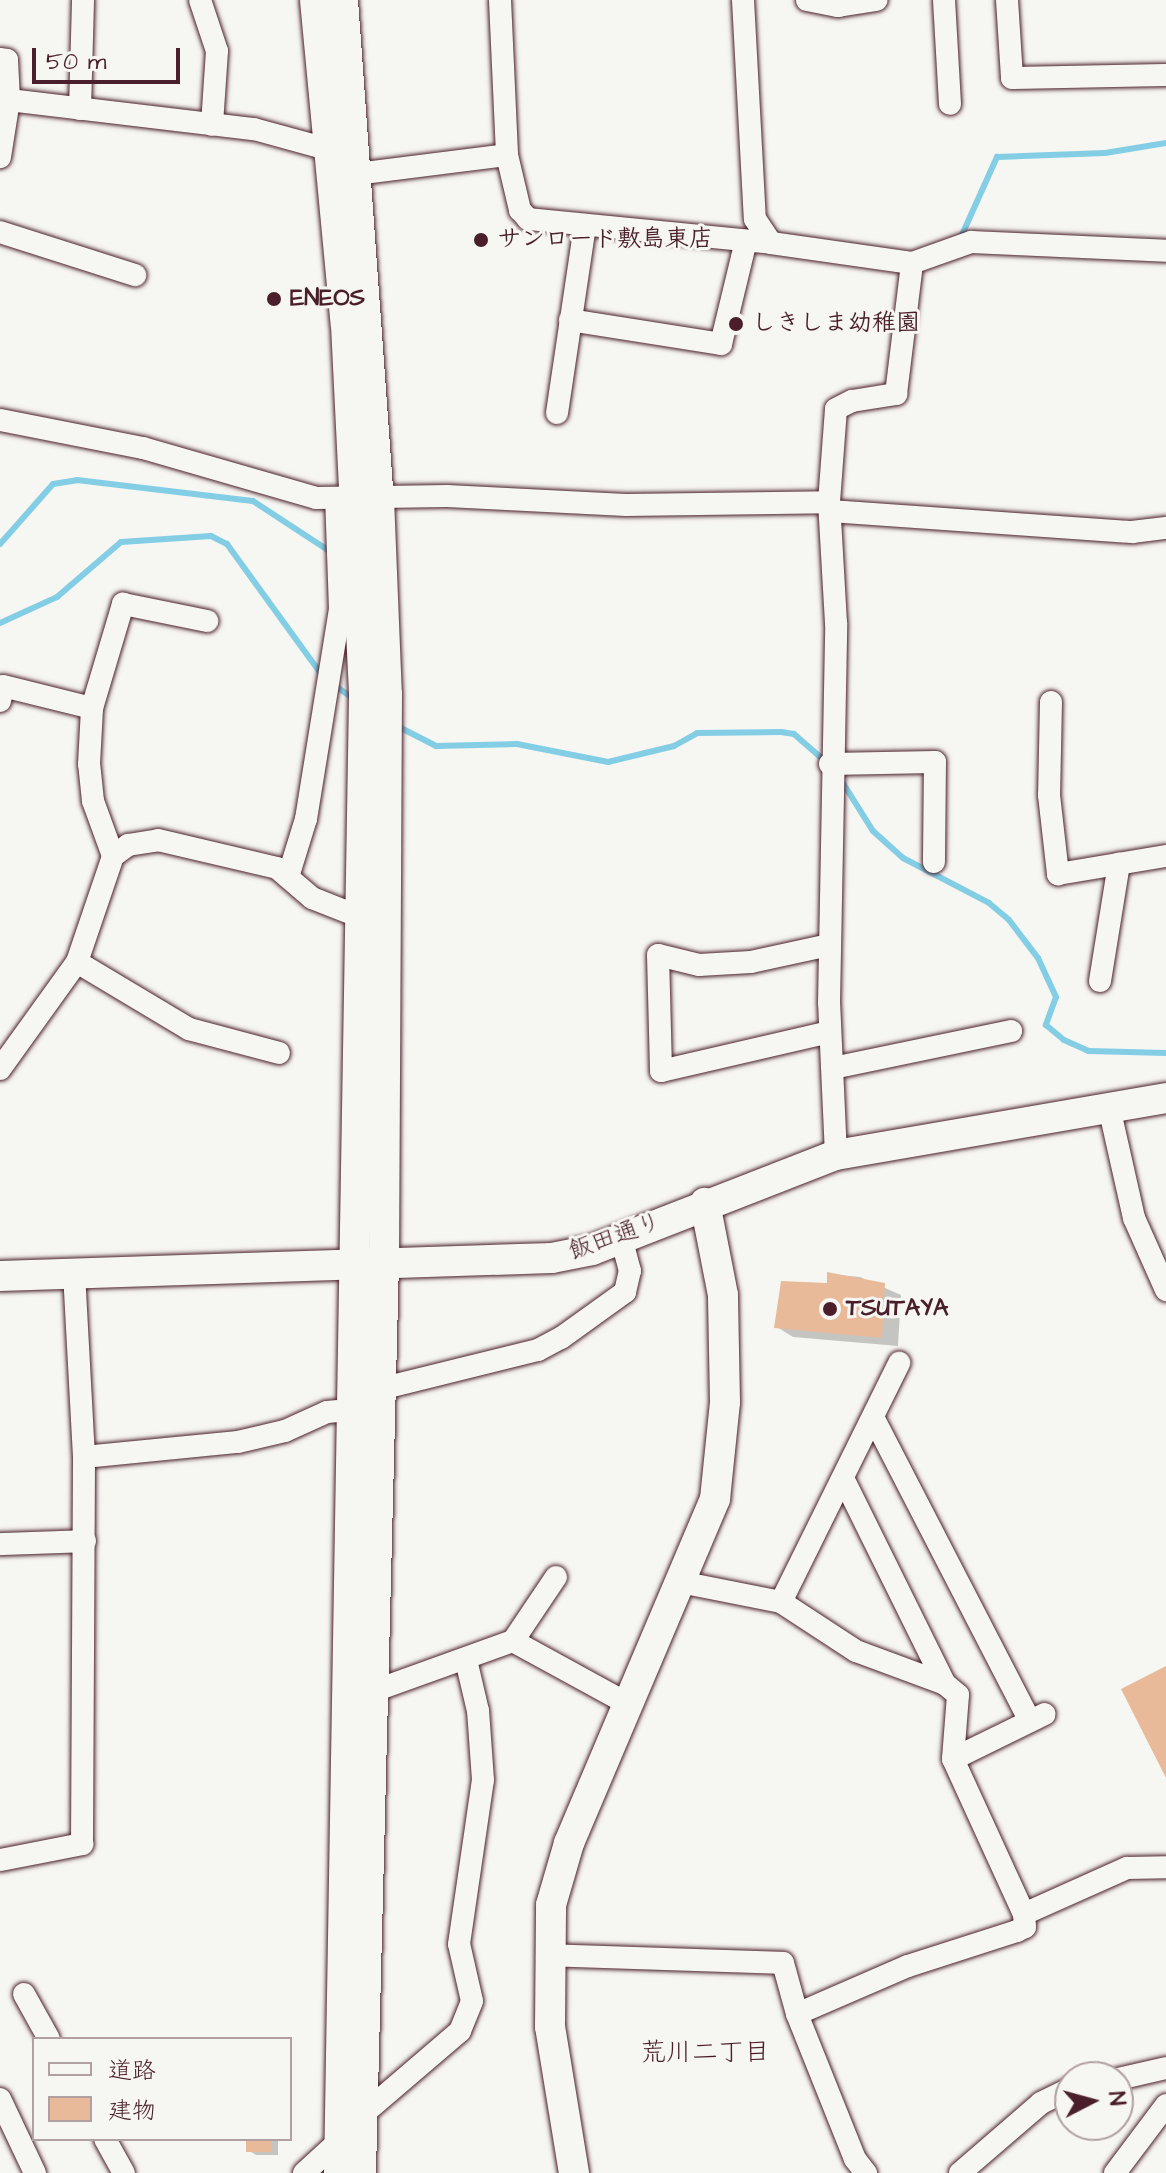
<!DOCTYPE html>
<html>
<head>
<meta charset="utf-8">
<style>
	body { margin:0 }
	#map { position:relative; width:1166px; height:2173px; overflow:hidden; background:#f6f6f2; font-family:"Architects Daughter","Klee One",sans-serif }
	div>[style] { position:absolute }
	.shadow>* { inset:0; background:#0003 }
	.stream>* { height:6px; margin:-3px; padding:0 3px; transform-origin:3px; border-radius:3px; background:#83cee4 }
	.building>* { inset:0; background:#e9ba9a; transform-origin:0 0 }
	.roads { filter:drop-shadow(0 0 2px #4a1f2b) drop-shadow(0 0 2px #4a1f2b) }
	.street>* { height:22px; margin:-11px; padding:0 11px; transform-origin:11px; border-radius:11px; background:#f6f6f2 }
	.secondary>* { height:30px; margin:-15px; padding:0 15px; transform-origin:15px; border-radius:15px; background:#f6f6f2 }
	.dots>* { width:22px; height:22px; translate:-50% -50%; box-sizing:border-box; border:4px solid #f6f6f2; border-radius:50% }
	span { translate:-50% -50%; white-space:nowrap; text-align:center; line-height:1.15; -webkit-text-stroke:6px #f6f6f2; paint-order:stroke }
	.poi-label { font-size:24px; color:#4a1f2b; font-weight:700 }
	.left { translate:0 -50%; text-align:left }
	.street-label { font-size:24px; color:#4a1f2b }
	.neighbourhood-label { font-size:26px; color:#4a1f2b }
	.legend { position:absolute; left:32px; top:2037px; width:260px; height:104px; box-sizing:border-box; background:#f6f6f2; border:2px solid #b1a0a2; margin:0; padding:10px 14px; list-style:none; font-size:24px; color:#4a1f2b }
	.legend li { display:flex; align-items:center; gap:16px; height:40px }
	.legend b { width:40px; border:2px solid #b1a0a2 }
	.north { position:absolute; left:1054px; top:2061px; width:80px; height:80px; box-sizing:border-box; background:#f6f6f2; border:2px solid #b1a0a2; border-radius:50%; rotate:84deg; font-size:22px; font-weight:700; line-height:32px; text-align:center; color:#4a1f2b }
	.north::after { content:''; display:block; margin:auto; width:28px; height:36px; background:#4a1f2b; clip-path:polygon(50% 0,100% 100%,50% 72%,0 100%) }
	.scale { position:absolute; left:32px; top:48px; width:148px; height:36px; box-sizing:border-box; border:4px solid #4a1f2b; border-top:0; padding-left:10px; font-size:24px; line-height:28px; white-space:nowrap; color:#4a1f2b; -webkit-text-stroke:6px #f6f6f2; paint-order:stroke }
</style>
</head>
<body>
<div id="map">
	<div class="shadow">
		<div style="clip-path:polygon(829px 1274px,860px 1277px,901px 1295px,898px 1346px,793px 1337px,777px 1327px,828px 1285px)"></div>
		<div style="clip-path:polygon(248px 2139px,278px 2139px,278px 2155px,256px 2155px,248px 2150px)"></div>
	</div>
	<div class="stream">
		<div style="left:961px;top:237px;width:88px;rotate:-65.8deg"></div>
		<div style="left:997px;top:157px;width:108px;rotate:-2.1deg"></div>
		<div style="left:1105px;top:153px;width:62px;rotate:-9.3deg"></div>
		<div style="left:0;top:544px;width:80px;rotate:-48.5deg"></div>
		<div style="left:53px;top:484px;width:24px;rotate:-9deg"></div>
		<div style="left:77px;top:480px;width:177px;rotate:6.8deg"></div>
		<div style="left:253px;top:501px;width:93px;rotate:33.2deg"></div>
		<div style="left:0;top:623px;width:63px;rotate:-24.5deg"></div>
		<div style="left:57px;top:597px;width:84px;rotate:-40.7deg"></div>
		<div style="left:121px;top:542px;width:90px;rotate:-3.8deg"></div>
		<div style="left:211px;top:536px;width:18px;rotate:27deg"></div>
		<div style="left:227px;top:544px;width:162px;rotate:54.1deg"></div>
		<div style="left:334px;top:685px;width:24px;rotate:35deg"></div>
		<div style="left:397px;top:726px;width:44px;rotate:27.1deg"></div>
		<div style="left:436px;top:746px;width:81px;rotate:-1.4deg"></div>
		<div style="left:517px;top:744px;width:93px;rotate:11.2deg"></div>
		<div style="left:608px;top:762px;width:68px;rotate:-13.6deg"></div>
		<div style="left:674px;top:746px;width:26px;rotate:-29deg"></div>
		<div style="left:697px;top:733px;width:84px;rotate:-0.7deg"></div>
		<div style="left:781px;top:732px;width:13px;rotate:9deg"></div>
		<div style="left:794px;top:734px;width:43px;rotate:41.2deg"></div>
		<div style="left:841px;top:780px;width:60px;rotate:57.9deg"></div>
		<div style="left:873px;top:831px;width:40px;rotate:42deg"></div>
		<div style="left:903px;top:858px;width:97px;rotate:27.6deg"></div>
		<div style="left:989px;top:903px;width:26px;rotate:40deg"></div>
		<div style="left:1009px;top:920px;width:48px;rotate:52.7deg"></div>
		<div style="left:1038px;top:958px;width:43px;rotate:65.2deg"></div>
		<div style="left:1056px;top:997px;width:30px;rotate:110deg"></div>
		<div style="left:1046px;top:1025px;width:23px;rotate:40deg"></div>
		<div style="left:1064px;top:1040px;width:27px;rotate:24deg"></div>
		<div style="left:1089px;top:1051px;width:77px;rotate:1.5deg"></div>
	</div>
	<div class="building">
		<div style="clip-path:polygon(827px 1272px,885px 1283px,882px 1338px,774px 1328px,781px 1281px,827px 1283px)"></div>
		<div style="clip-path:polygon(1166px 1666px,1166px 1778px,1121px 1689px)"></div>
		<div style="left:246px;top:2139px;width:25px;height:13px"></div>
	</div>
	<div class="roads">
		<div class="street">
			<div style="left:200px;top:0;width:54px;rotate:71.6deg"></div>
			<div style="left:217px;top:51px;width:74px;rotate:93.9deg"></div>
			<div style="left:500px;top:0;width:155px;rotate:87.4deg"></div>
			<div style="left:507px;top:155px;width:57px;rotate:76.7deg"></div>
			<div style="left:520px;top:210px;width:12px;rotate:48deg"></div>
			<div style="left:528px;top:219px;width:244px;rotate:5.6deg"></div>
			<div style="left:743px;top:0;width:219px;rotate:86.9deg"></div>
			<div style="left:755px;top:219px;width:29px;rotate:56deg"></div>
			<div style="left:771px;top:243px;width:142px;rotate:8.1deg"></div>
			<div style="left:912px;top:263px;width:63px;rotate:-19.6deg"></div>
			<div style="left:971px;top:242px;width:195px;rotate:2.6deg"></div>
			<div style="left:807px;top:0;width:32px;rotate:11deg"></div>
			<div style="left:838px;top:6px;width:39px;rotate:-9deg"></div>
			<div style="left:944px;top:0;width:104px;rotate:86.7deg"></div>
			<div style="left:1007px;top:0;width:78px;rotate:86.3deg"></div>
			<div style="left:1012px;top:78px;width:154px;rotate:-1.1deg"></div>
			<div style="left:0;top:59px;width:7px;rotate:8deg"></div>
			<div style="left:7px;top:60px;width:40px;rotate:87.1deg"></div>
			<div style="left:9px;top:100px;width:58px;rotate:99deg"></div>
			<div style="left:9px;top:100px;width:247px;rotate:6.8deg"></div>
			<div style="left:254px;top:129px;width:79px;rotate:15.4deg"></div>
			<div style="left:80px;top:109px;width:109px;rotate:-88.4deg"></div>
			<div style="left:356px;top:174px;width:152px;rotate:-7.2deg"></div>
			<div style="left:0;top:232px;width:142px;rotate:17.7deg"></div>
			<div style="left:570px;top:320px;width:153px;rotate:9deg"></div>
			<div style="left:721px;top:344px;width:106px;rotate:-76.4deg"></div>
			<div style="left:557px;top:413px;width:190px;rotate:-81.5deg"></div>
			<div style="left:0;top:420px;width:146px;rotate:11.1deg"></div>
			<div style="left:143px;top:448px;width:180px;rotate:16.1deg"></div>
			<div style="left:316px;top:498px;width:131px;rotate:-0.9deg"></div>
			<div style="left:447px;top:496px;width:179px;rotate:2.9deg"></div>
			<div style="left:626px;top:505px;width:203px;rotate:-0.8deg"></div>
			<div style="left:830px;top:511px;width:303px;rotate:4deg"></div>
			<div style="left:1132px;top:532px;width:34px;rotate:-7deg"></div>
			<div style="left:0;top:701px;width:15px;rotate:-79deg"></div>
			<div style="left:3px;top:686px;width:92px;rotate:13.9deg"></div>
			<div style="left:1051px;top:702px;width:93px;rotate:91.2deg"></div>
			<div style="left:1049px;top:795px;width:80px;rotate:83.5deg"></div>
			<div style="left:1058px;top:874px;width:109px;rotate:-9.5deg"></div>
			<div style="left:830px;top:764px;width:105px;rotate:-1.1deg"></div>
			<div style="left:935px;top:762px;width:100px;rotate:90.6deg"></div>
			<div style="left:113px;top:856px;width:59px;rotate:-110deg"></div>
			<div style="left:93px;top:801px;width:37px;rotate:-96deg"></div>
			<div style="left:89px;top:764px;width:56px;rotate:-86.9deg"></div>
			<div style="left:92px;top:708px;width:109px;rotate:-73.4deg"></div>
			<div style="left:123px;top:604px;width:86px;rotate:11.4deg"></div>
			<div style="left:288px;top:877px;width:61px;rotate:-72.8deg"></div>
			<div style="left:306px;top:819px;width:212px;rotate:-80.8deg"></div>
			<div style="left:340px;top:610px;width:112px;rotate:-92deg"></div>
			<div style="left:829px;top:945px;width:80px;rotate:167.7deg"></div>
			<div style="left:751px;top:962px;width:52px;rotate:176.7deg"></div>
			<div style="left:699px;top:965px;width:42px;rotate:-166.3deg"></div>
			<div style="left:658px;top:955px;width:116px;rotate:88.5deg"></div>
			<div style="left:661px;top:1071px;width:173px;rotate:-13deg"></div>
			<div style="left:77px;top:962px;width:131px;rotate:30.9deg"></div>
			<div style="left:189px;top:1029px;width:93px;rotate:14.9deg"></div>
			<div style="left:1100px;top:981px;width:119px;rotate:-80.8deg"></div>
			<div style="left:833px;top:1068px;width:182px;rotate:-11.7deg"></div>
			<div style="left:0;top:1069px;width:132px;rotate:-54.3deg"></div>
			<div style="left:77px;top:962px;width:112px;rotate:-71.2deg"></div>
			<div style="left:113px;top:856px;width:19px;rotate:-36deg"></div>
			<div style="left:128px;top:845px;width:30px;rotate:-9deg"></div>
			<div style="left:158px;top:840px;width:122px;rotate:13.2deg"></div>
			<div style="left:277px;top:868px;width:46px;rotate:40.6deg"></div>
			<div style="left:312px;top:898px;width:52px;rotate:21.6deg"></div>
			<div style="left:1109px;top:1107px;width:114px;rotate:77.3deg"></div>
			<div style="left:1134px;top:1218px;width:79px;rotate:66deg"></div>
			<div style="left:836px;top:1155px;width:152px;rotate:-92.6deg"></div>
			<div style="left:829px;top:1003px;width:380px;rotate:-88.9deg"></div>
			<div style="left:836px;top:623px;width:121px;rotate:-93.3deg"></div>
			<div style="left:829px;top:502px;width:93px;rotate:-85.7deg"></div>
			<div style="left:836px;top:409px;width:18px;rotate:-27deg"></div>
			<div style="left:852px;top:401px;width:45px;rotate:-9deg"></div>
			<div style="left:896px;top:394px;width:132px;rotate:-83deg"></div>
			<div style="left:380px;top:1389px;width:163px;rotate:-13.9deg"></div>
			<div style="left:538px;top:1350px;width:26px;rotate:-28deg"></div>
			<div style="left:561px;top:1338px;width:79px;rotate:-35.7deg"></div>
			<div style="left:625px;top:1292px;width:22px;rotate:-77deg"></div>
			<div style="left:630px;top:1271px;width:34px;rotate:-105deg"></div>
			<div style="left:873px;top:1417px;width:342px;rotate:62.7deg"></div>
			<div style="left:84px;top:1457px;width:155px;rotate:-5.6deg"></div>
			<div style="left:238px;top:1442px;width:48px;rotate:-13.2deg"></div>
			<div style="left:285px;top:1431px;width:46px;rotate:-24.3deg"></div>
			<div style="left:327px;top:1412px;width:25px;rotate:-5deg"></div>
			<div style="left:843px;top:1478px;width:230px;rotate:63.7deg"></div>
			<div style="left:0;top:1544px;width:85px;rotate:-2deg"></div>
			<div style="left:680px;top:1582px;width:103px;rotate:11.2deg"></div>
			<div style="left:781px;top:1602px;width:90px;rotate:33.2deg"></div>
			<div style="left:856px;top:1651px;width:95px;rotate:20.3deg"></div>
			<div style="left:945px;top:1684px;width:17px;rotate:40deg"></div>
			<div style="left:958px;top:1695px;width:64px;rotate:94.5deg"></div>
			<div style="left:953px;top:1759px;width:170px;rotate:65.4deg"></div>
			<div style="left:1024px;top:1914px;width:113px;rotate:-24.1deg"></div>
			<div style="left:1127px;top:1868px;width:39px;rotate:-1deg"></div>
			<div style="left:781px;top:1602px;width:267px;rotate:-63.7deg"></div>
			<div style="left:513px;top:1641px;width:77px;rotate:-56.1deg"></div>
			<div style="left:371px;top:1692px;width:151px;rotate:-19.8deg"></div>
			<div style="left:513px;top:1641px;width:131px;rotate:28.7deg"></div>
			<div style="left:953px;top:1759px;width:102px;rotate:-26.1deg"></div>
			<div style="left:0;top:1860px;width:84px;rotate:-11deg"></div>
			<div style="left:82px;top:1844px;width:387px;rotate:-89.7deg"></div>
			<div style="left:84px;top:1457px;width:183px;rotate:-93.1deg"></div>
			<div style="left:547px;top:1955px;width:236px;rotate:1.9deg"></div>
			<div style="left:783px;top:1963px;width:53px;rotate:74.6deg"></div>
			<div style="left:797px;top:2014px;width:156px;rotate:68.2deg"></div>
			<div style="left:855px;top:2159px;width:18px;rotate:52deg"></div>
			<div style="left:24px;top:1994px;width:51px;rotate:60.9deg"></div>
			<div style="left:797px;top:2014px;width:121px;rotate:-23.4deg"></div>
			<div style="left:908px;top:1966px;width:114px;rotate:-17.8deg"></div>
			<div style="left:1017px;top:1931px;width:9px;rotate:-27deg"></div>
			<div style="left:1025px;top:1927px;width:13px;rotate:-94deg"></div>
			<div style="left:1118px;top:2079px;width:49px;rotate:-12.9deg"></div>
			<div style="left:0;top:2099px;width:82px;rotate:64.7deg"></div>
			<div style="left:362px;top:2115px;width:129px;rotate:-40.6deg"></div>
			<div style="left:460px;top:2031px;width:32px;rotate:-68deg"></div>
			<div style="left:472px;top:2001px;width:58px;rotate:-102.8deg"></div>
			<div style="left:459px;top:1944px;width:166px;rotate:-81.7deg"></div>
			<div style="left:483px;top:1780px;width:69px;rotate:-94.1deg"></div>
			<div style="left:478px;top:1711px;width:52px;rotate:-103.2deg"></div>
			<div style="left:105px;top:2139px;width:39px;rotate:61deg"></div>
			<div style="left:304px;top:2173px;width:47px;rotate:-42.4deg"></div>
			<div style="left:960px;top:2173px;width:107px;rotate:-40.8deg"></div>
			<div style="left:1041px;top:2103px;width:32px;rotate:-26deg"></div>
			<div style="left:1115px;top:2173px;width:85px;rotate:-53.1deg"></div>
		</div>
		<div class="secondary">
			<div style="left:315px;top:0;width:326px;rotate:84.6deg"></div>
			<div style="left:346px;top:325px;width:372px;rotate:87.2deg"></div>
			<div style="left:364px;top:697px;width:1476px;rotate:90.97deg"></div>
			<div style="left:343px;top:0;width:499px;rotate:85.9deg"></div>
			<div style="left:379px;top:498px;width:196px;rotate:87.7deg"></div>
			<div style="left:387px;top:694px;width:568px;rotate:90.3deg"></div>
			<div style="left:384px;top:1262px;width:911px;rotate:91.45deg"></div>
			<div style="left:0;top:1276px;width:552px;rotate:-1.87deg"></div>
			<div style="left:552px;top:1258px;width:41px;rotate:-11.3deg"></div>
			<div style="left:592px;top:1250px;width:262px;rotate:-21.3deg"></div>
			<div style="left:836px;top:1155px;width:335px;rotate:-9.8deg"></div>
			<div style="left:574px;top:2173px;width:148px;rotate:-99.3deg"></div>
			<div style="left:550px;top:2027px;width:122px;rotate:-89.5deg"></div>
			<div style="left:551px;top:1905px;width:65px;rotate:-73.8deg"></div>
			<div style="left:569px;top:1843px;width:374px;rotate:-67deg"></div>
			<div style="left:715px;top:1499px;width:98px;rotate:-84.1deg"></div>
			<div style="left:725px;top:1402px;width:107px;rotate:-91.1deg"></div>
			<div style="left:723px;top:1295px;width:94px;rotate:-101.1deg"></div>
		</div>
	</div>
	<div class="dots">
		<div style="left:481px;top:240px;background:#4a1f2b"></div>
		<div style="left:274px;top:299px;background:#4a1f2b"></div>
		<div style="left:736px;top:324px;background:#4a1f2b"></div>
		<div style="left:830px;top:1309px;background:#4a1f2b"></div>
	</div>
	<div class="poi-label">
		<span class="left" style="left:497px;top:240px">サンロード敷島東店</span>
		<span class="left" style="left:290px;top:299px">ENEOS</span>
		<span class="left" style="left:752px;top:324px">しきしま幼稚園</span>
		<span class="left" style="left:846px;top:1309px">TSUTAYA</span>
	</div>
	<div class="street-label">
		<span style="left:615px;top:1237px;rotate:-19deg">飯田通り</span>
	</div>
	<div class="neighbourhood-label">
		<span style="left:705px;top:2053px">荒川二丁目</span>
	</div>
	<ul class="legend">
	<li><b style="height:10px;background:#f6f6f2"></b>道路</li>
	<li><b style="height:22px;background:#e9ba9a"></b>建物</li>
	</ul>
	<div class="north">N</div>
	<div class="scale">50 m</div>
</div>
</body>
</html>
